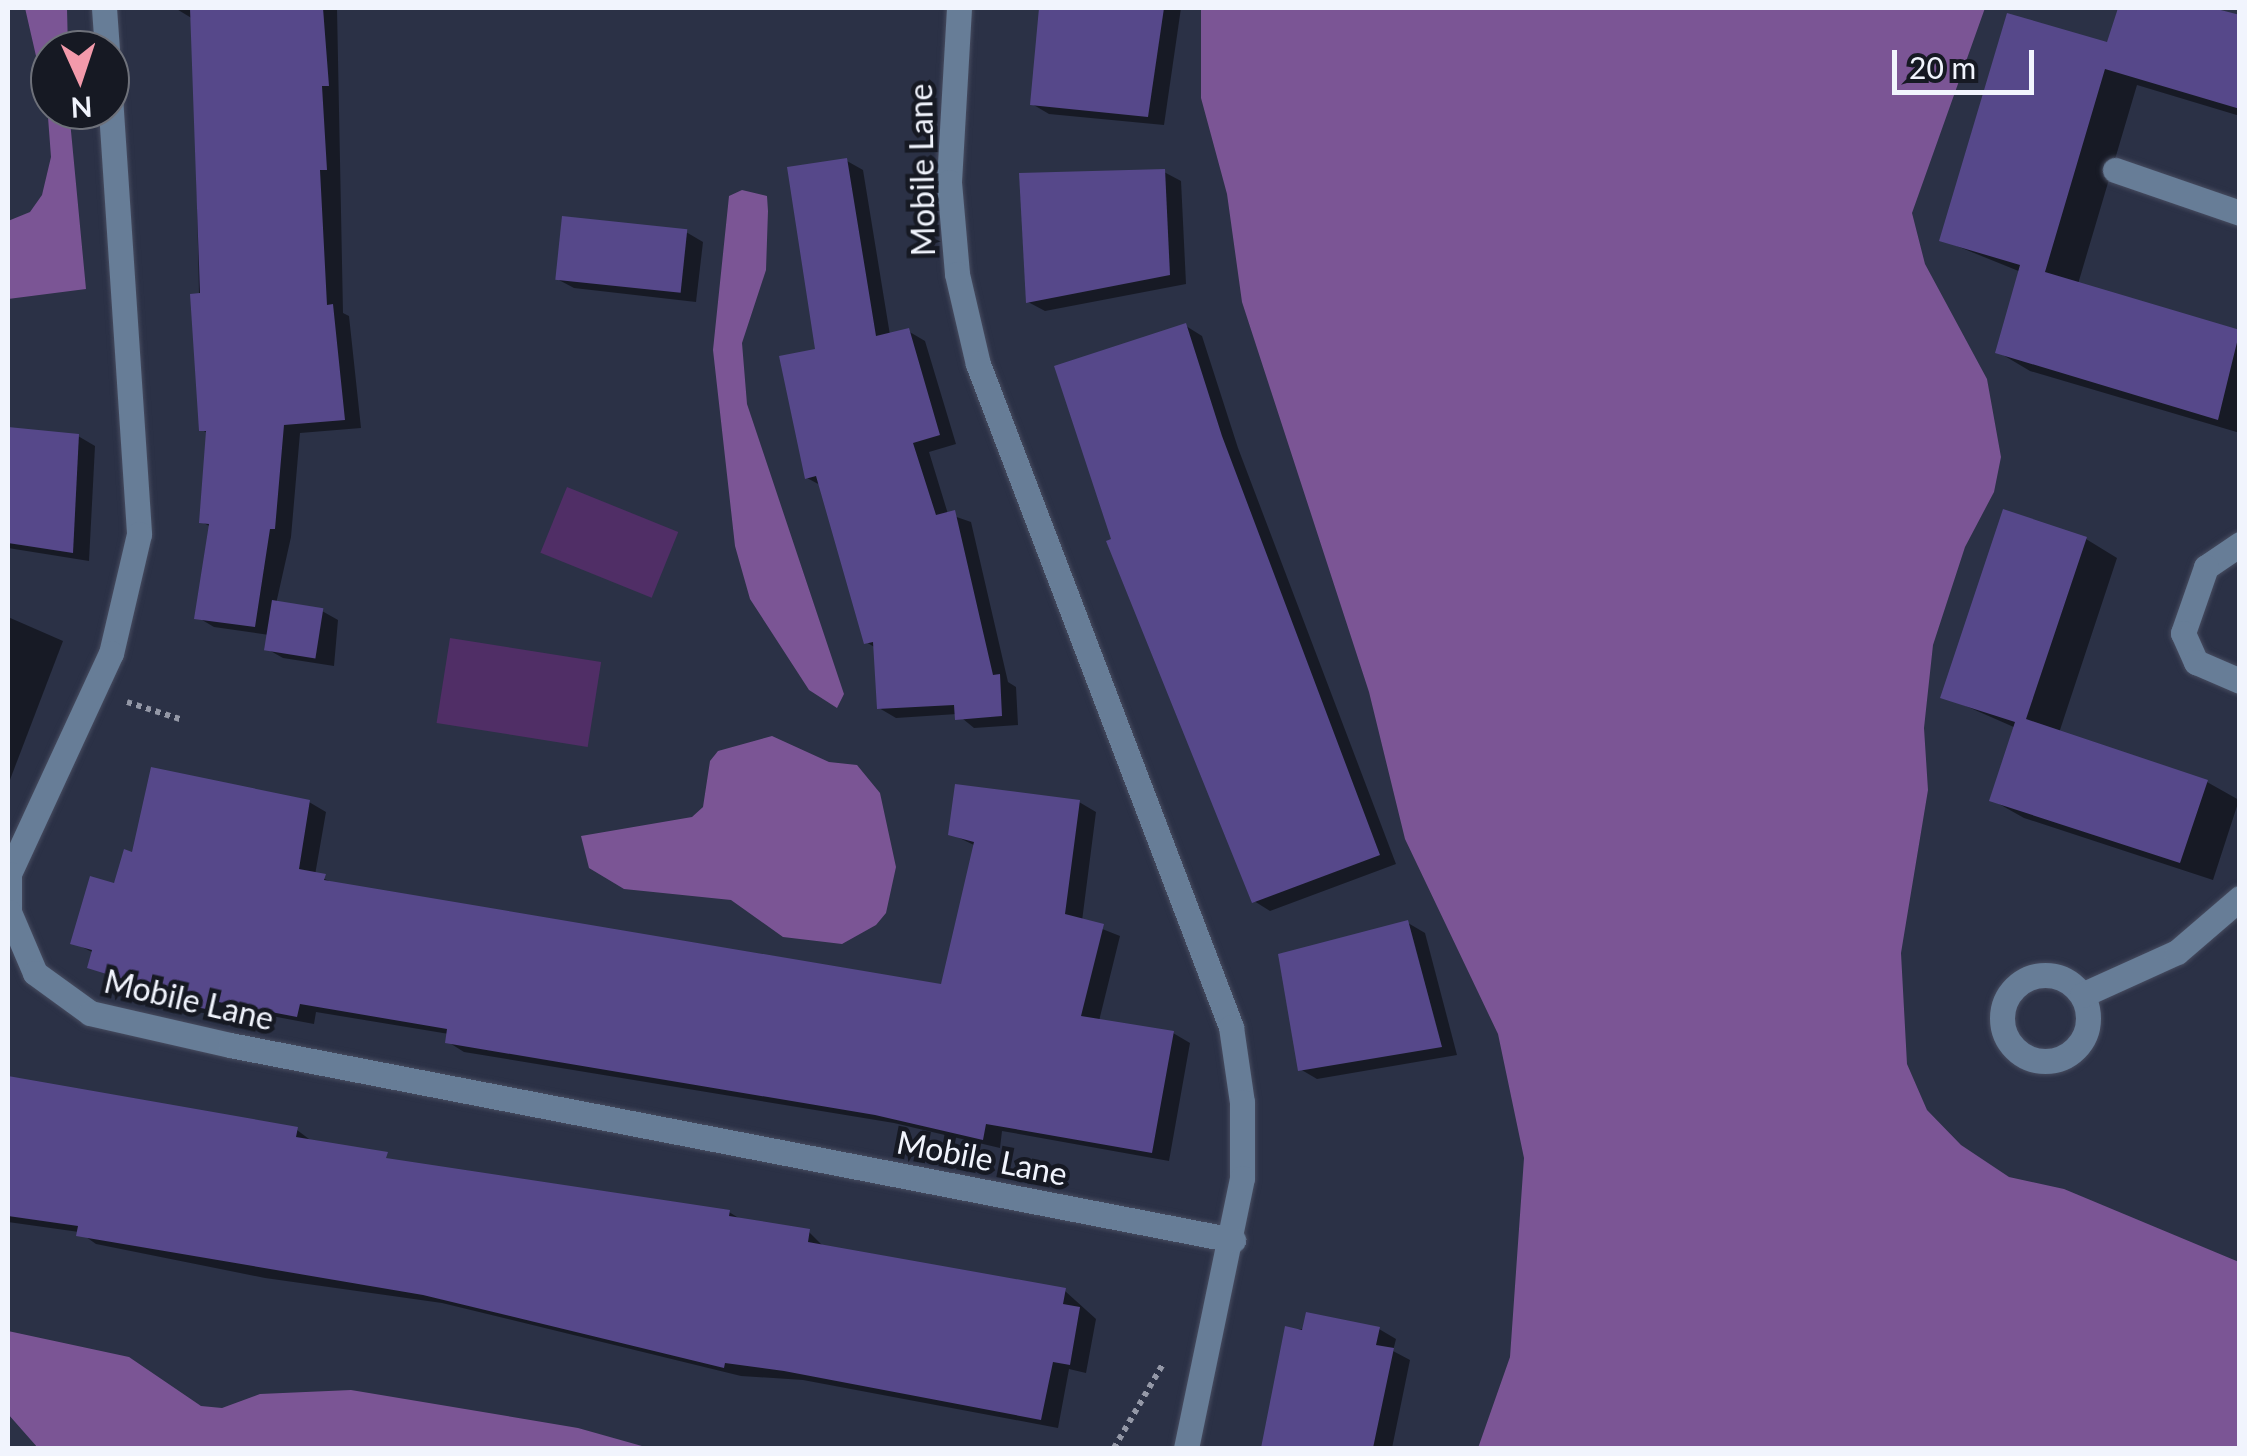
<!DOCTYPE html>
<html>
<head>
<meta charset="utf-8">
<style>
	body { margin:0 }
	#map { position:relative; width:2247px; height:1456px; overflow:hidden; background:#2b3146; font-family:Lato,sans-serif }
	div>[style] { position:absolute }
	.green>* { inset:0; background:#502e66; transform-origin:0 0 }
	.forest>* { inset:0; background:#7b5595 }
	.shadow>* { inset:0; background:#0007 }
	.building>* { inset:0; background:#56488a; transform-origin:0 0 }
	.path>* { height:6px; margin-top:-3px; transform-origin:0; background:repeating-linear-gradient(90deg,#9498a7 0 5px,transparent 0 10px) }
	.roads { filter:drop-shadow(0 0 2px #474c60) drop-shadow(0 0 2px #474c60) }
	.minor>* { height:25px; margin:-12.5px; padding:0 12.5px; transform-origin:12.5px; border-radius:12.5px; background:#677d97 }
	.minor>.ring { margin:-12.5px; padding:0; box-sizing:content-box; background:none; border:25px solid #677d97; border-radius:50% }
	span { translate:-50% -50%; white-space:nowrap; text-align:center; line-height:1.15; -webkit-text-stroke:9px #161923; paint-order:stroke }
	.street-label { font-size:32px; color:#f1f4fd }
	.frame { position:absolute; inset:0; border:10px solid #f1f4fd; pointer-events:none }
	.north { position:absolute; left:30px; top:30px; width:100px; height:100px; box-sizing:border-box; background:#161923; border:2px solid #6e717a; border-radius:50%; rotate:177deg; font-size:28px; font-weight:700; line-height:40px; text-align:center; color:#f1f4fd }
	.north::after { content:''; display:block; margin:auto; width:35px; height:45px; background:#f39aab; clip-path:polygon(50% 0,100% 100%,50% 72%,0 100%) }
	.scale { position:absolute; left:1892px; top:50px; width:142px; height:45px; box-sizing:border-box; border:5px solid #f1f4fd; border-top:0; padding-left:12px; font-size:30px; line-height:35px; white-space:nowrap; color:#f1f4fd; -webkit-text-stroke:8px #161923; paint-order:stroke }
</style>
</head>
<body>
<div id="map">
	<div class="green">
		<div style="left:567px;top:487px;width:120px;height:71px;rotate:22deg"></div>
		<div style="left:450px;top:638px;width:153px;height:86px;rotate:9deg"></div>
	</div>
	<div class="forest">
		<div style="clip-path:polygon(25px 8px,67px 8px,68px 50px,50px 50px,50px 110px,69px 110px,86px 289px,8px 299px,8px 221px,30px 212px,42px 195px,51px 157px,47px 104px)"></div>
		<div style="clip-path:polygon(1201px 8px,1985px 8px,1912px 213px,1925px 264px,1987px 379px,2001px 457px,1994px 492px,1965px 547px,1933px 645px,1924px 728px,1928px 790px,1901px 953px,1907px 1064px,1927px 1110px,1961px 1145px,2009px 1177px,2064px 1189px,2239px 1262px,2239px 1448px,1478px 1448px,1510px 1357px,1524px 1158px,1498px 1034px,1405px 839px,1369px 692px,1242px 302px,1227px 194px,1201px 98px)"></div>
		<div style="clip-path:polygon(742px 190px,767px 196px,768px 211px,766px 270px,742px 343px,747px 404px,844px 694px,837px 708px,809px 690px,750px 599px,735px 546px,713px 350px,729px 196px)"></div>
		<div style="clip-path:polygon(772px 736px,829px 762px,857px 765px,880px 793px,896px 867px,886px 913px,876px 925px,842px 944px,783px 937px,731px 900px,624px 889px,589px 868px,581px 836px,692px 817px,703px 807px,710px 761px,718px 751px)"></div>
		<div style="clip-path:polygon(8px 1331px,129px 1357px,201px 1406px,222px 1408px,260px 1394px,351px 1390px,578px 1428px,649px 1448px,38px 1448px,8px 1414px)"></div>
	</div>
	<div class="shadow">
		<div style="clip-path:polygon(175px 8px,337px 8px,343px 313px,349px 316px,361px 428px,300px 433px,291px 537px,276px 604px,322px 611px,338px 620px,334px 666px,283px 658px,267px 649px,269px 635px,214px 627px,197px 617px,211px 527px,202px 522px,209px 434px,202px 430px,193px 19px)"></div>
		<div style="clip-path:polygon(1041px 8px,1181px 8px,1164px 125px,1049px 114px,1032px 104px)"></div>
		<div style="clip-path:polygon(2120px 8px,2205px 8px,2240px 18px,2240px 116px,2137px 85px,2078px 284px,2240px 332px,2240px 433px,2030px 371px,1998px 352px,2021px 272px,1942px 240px,2109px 45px)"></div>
		<div style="clip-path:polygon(847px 161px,863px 170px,890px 335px,908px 331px,925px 341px,956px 444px,929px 452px,948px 514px,971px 522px,1008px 682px,1016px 687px,1018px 725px,974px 728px,957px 714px,896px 718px,879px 708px,876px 648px,866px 642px,822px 486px,807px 478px,817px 351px)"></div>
		<div style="clip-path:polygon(1164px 172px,1181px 181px,1186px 284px,1045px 311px,1028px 302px)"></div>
		<div style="clip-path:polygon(686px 232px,703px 242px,696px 302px,574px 288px,557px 279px)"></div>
		<div style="clip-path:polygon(1186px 326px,1202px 336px,1238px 448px,1396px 864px,1270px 911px,1254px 901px)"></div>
		<div style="clip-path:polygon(8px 429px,78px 436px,95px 446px,89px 561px,8px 548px)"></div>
		<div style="clip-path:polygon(2086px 539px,2117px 558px,2059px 733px,2207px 782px,2239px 800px,2213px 880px,2024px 818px,1992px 800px,2016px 728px,1943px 696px)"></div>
		<div style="clip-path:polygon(8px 617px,63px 641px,8px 785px)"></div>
		<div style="clip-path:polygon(309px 802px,326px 812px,315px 875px,339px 885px,943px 986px,976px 846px,951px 834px,1079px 802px,1096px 812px,1082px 921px,1120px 936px,1099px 1021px,1173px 1033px,1190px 1043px,1169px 1161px,1002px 1131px,1000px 1148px,894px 1123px,464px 1052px,448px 1042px,449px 1034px,316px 1012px,314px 1024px,224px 1007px,222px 1017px,189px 1010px,173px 997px,90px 967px,94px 953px,72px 942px,134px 855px)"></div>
		<div style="clip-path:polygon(1408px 923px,1425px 933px,1457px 1055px,1317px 1079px,1300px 1069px)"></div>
		<div style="clip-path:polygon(8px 1078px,297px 1130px,313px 1142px,401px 1163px,729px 1212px,745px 1222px,809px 1232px,824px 1247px,1065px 1291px,1096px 1319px,1086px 1373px,1069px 1369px,1058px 1428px,803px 1380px,741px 1376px,442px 1303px,265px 1278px,96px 1244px,79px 1232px,8px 1222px)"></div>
		<div style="clip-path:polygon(1287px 1329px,1379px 1329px,1396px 1339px,1393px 1351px,1410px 1360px,1392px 1448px,1263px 1448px)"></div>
	</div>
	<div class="building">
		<div style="clip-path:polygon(190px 8px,323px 8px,329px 86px,322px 86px,327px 170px,320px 170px,327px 305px,333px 304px,345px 420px,284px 425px,275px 529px,270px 529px,255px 627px,194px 619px,209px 524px,199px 523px,206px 431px,199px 431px,190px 294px,200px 293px)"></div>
		<div style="clip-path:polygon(1039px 8px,1164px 8px,1148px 117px,1030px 105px)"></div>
		<div style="clip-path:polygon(2118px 8px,2213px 8px,2240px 15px,2240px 109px,2105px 69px,2045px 272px,2240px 330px,2218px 420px,1995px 353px,2020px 265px,1939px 241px,2007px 13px,2107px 42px)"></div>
		<div style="clip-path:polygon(847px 158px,876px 336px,909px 328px,940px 435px,913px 443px,936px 515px,955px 510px,993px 675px,1000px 674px,1002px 716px,955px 720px,954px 705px,877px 709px,873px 642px,864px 644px,816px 476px,805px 479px,779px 356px,815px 349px,787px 167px)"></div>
		<div style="clip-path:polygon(1165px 169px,1170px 275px,1026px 303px,1019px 173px)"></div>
		<div style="left:562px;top:216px;width:126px;height:64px;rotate:6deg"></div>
		<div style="clip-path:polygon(1186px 323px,1222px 436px,1380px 855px,1252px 903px,1106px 541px,1111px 539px,1054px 366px)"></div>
		<div style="clip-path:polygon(8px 427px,79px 434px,73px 553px,8px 543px)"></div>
		<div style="clip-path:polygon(2003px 509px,2087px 537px,2026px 719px,2208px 780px,2180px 863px,1989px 801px,2015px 722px,1940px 698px)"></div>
		<div style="left:272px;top:600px;width:52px;height:51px;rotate:9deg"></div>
		<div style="clip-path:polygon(151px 767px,310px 800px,299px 869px,326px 874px,324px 880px,941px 984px,974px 842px,948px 835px,955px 784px,1080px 800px,1065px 914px,1104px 924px,1081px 1016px,1174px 1031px,1152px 1153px,986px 1124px,983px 1140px,875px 1115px,445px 1043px,447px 1029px,300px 1004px,297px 1017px,208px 1000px,206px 1009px,170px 1002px,171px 994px,87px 968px,92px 950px,70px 944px,90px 876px,114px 883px,124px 849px,132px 852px)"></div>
		<div style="clip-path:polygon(1408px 920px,1442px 1047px,1298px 1071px,1278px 954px)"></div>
		<div style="clip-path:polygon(8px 1076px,298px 1127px,296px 1137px,388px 1152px,386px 1158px,730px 1210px,729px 1216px,810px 1229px,808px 1242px,1066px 1288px,1063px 1304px,1080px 1307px,1070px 1365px,1053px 1362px,1041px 1420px,784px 1371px,725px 1363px,724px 1368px,423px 1295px,76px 1236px,78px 1226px,8px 1216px)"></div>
		<div style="clip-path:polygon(1306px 1312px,1380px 1327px,1376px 1345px,1394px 1348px,1373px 1448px,1261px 1448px,1285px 1326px,1302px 1330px)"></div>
	</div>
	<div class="path">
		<div style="left:127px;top:702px;width:59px;rotate:17.8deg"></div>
		<div style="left:1114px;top:1448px;width:99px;rotate:-59.8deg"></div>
	</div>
	<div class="roads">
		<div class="minor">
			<div style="left:104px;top:8px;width:42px;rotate:85.9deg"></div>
			<div style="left:959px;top:8px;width:174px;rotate:93.3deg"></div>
			<div style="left:949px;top:182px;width:92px;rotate:85deg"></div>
			<div style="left:957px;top:274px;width:92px;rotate:76.9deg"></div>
			<div style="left:978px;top:364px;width:710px;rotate:69.11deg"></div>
			<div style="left:1231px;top:1027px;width:76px;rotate:81.7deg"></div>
			<div style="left:1242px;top:1102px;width:76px;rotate:90deg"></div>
			<div style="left:1242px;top:1178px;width:276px;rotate:101.7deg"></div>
			<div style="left:110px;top:96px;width:439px;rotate:86.2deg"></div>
			<div style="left:139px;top:534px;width:122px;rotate:103.2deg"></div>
			<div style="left:111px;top:653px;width:243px;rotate:114.8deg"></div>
			<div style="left:9px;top:874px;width:38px;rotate:90deg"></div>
			<div style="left:9px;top:912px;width:66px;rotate:66.9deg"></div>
			<div style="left:35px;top:973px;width:68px;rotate:36deg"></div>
			<div style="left:90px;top:1013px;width:144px;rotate:12.9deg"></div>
			<div style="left:230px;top:1045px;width:1022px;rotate:11deg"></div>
			<div style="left:2115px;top:170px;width:132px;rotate:19deg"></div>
			<div style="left:2240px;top:544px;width:41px;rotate:145.9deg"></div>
			<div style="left:2206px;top:567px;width:70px;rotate:109.2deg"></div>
			<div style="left:2183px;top:633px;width:32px;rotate:66deg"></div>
			<div style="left:2196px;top:662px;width:48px;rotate:23.4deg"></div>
			<div class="ring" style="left:2002px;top:975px;width:61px;height:61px"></div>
			<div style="left:2082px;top:995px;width:104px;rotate:-24.4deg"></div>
			<div style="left:2177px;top:952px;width:83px;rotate:-40.6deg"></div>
		</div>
	</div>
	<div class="street-label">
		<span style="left:922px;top:170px;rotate:-91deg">Mobile Lane</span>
		<span style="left:189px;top:1000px;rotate:13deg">Mobile Lane</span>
		<span style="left:982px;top:1158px;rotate:11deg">Mobile Lane</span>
	</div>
	<div class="frame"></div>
	<div class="north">N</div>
	<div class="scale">20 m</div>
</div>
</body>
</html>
